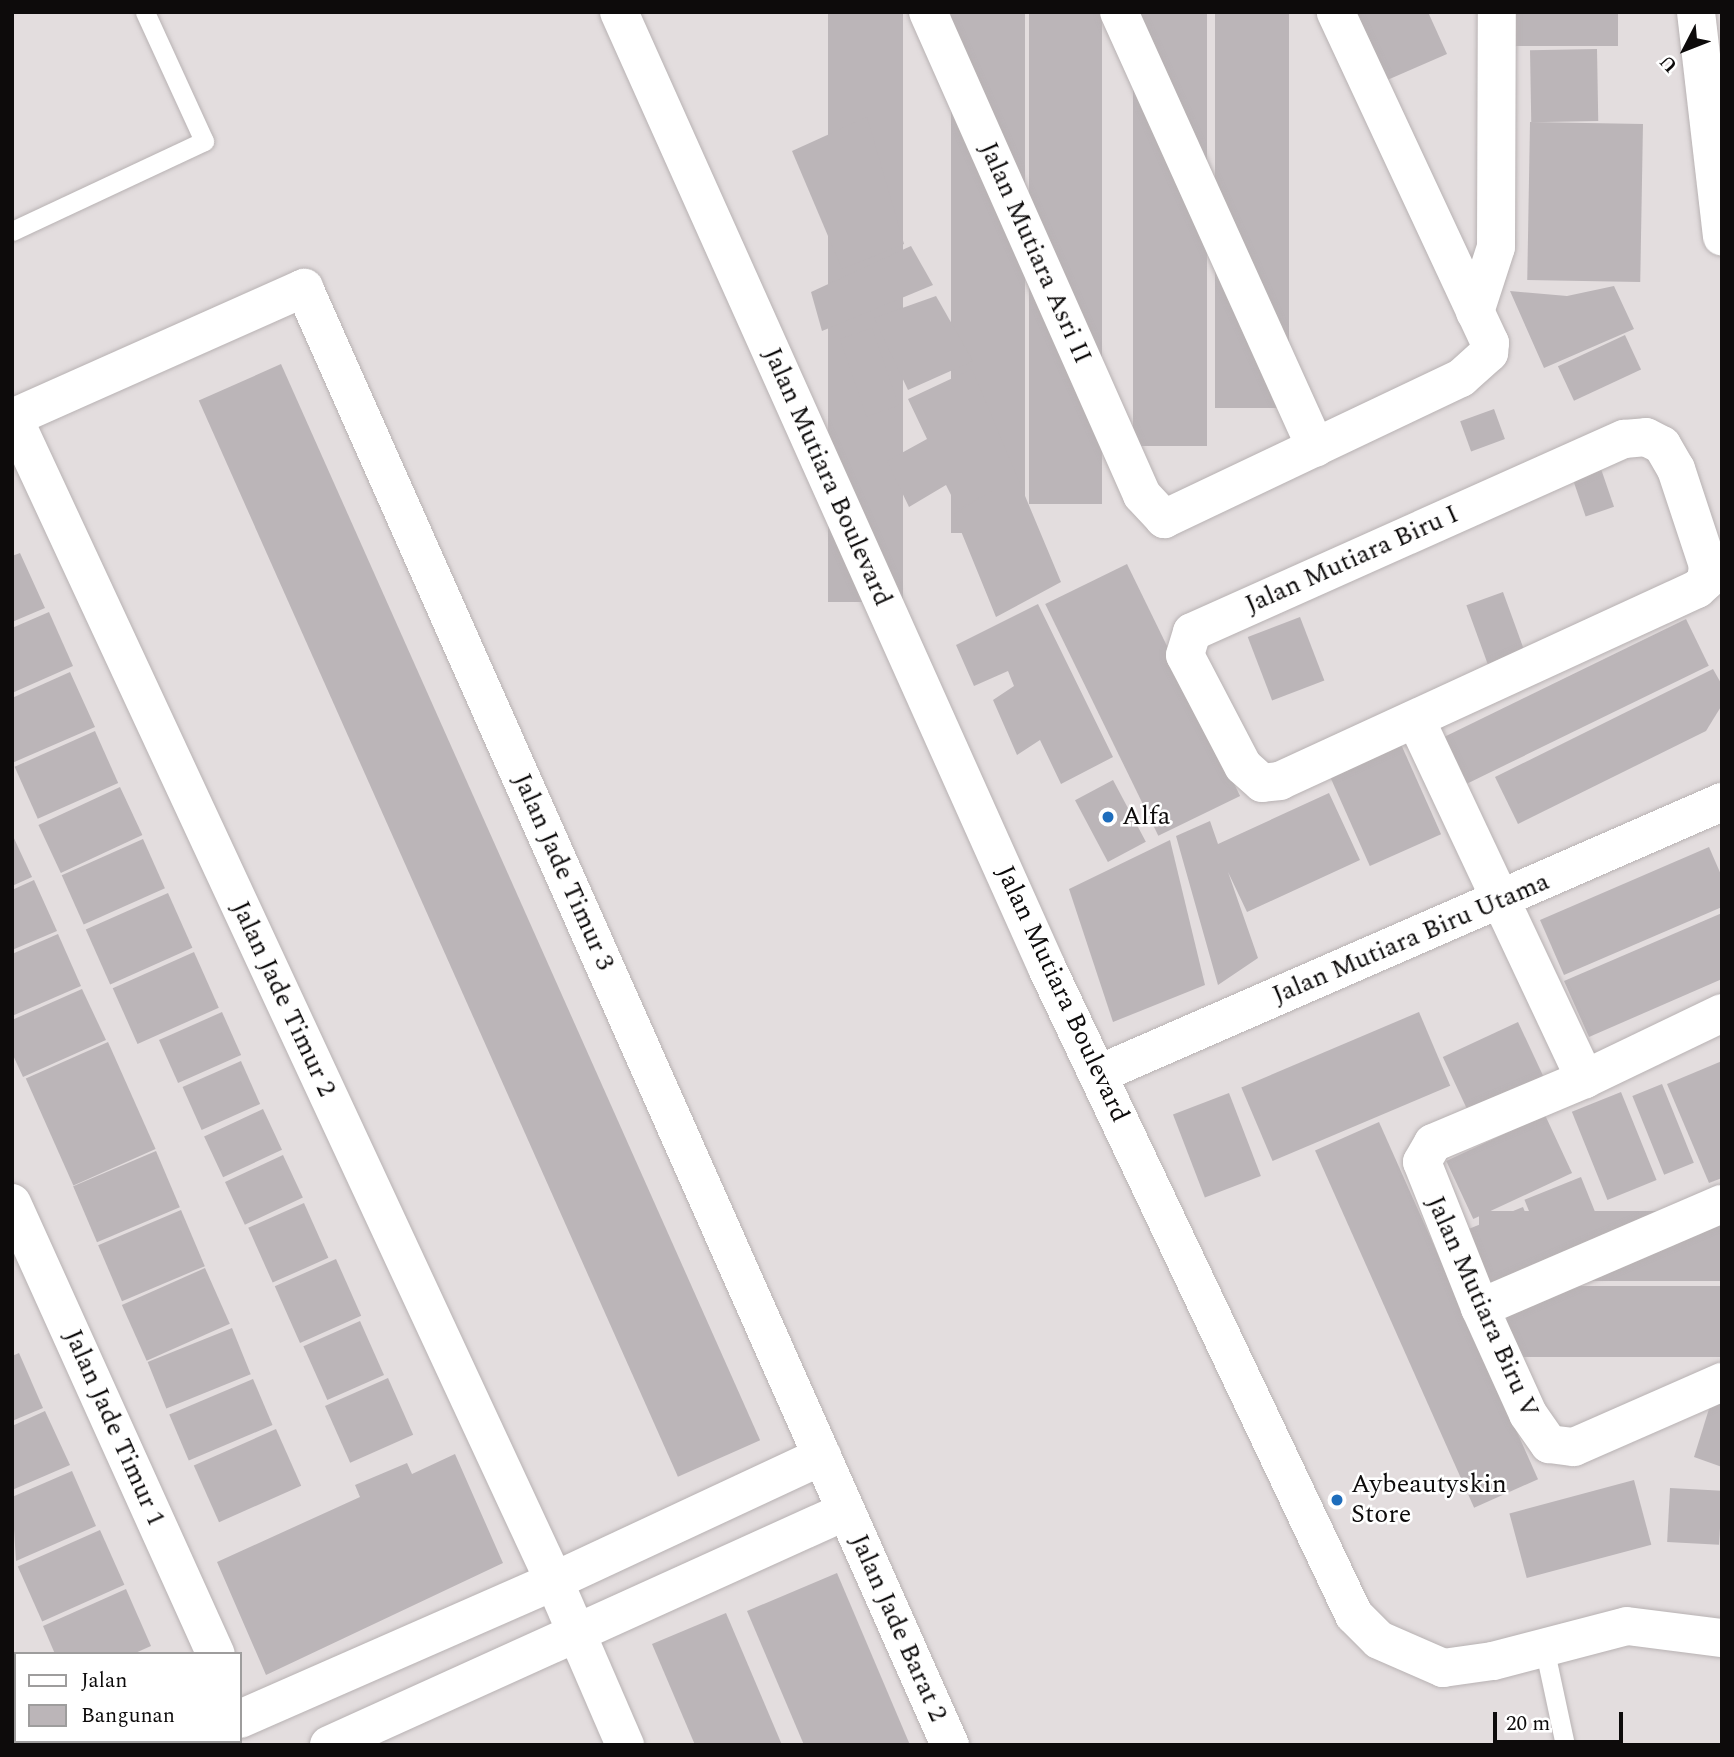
<!DOCTYPE html>
<html>
<head>
<meta charset="utf-8">
<style>
	body { margin:0 }
	#map { position:relative; width:1734px; height:1757px; overflow:hidden; background:#e3ddde; font-family:Spectral,serif }
	div>[style] { position:absolute }
	.building>* { inset:0; background:#bbb5b8; transform-origin:0 0 }
	.roads { filter:drop-shadow(0 0 2px #b8b2b3) drop-shadow(0 0 2px #b8b2b3) }
	.service>* { height:19px; margin:-9.5px; padding:0 9.5px; transform-origin:9.5px; border-radius:9.5px; background:#fff }
	.minor>* { height:38px; margin:-19px; padding:0 19px; transform-origin:19px; border-radius:19px; background:#fff }
	.dots>* { width:19px; height:19px; translate:-50% -50%; box-sizing:border-box; border:4px solid #fff; border-radius:50% }
	span { translate:-50% -50%; white-space:nowrap; text-align:center; line-height:1.15; -webkit-text-stroke:5px #fff; paint-order:stroke }
	.street-label { font-size:26px; color:#0d0b0b }
	.poi-label { font-size:26px; color:#0d0b0b }
	.left { translate:0 -50%; text-align:left }
	.frame { position:absolute; inset:0; border:14px solid #0d0b0b; pointer-events:none }
	.legend { position:absolute; left:14px; top:1652px; width:228px; height:91px; box-sizing:border-box; background:#fff; border:2px solid #9e9d9d; margin:0; padding:9px 12px; list-style:none; font-size:21px; color:#0d0b0b }
	.legend li { display:flex; align-items:center; gap:14px; height:35px }
	.legend b { width:35px; border:2px solid #9e9d9d }
	.north { position:absolute; left:1650px; top:14px; width:70px; height:70px; -webkit-text-stroke:5px #fff; paint-order:stroke; rotate:228deg; font-size:19px; font-weight:700; line-height:28px; text-align:center; color:#0d0b0b }
	.north::after { content:''; display:block; margin:auto; width:24px; height:32px; background:#0d0b0b; clip-path:polygon(50% 0,100% 100%,50% 72%,0 100%) }
	.scale { position:absolute; left:1493px; top:1712px; width:130px; height:32px; box-sizing:border-box; border:4px solid #0d0b0b; border-top:0; padding-left:9px; font-size:21px; line-height:24px; white-space:nowrap; color:#0d0b0b; -webkit-text-stroke:5px #fff; paint-order:stroke }
</style>
</head>
<body>
<div id="map">
	<div class="building">
		<div style="left:828px;top:12px;width:75px;height:590px"></div>
		<div style="left:951px;top:12px;width:74px;height:521px"></div>
		<div style="left:1029px;top:12px;width:73px;height:492px"></div>
		<div style="left:1133px;top:12px;width:74px;height:434px"></div>
		<div style="left:1215px;top:12px;width:74px;height:396px"></div>
		<div style="clip-path:polygon(1354px 12px,1428px 12px,1447px 54px,1385px 81px)"></div>
		<div style="left:1507px;top:12px;width:111px;height:34px"></div>
		<div style="left:1597px;top:49px;width:72px;height:67px;rotate:89deg"></div>
		<div style="clip-path:polygon(867px 117px,904px 244px,842px 269px,792px 151px)"></div>
		<div style="left:1530px;top:122px;width:113px;height:158px;rotate:1deg"></div>
		<div style="clip-path:polygon(911px 246px,933px 285px,822px 331px,811px 292px)"></div>
		<div style="clip-path:polygon(1614px 286px,1634px 329px,1544px 368px,1510px 291px,1567px 296px)"></div>
		<div style="clip-path:polygon(936px 296px,973px 361px,908px 390px,874px 318px)"></div>
		<div style="left:872px;top:328px;width:82px;height:34px;rotate:71deg"></div>
		<div style="left:1625px;top:335px;width:38px;height:74px;rotate:65deg"></div>
		<div style="left:281px;top:364px;width:1178px;height:90px;rotate:66deg"></div>
		<div style="clip-path:polygon(972px 369px,1061px 582px,996px 617px,954px 514px,993px 490px,958px 509px,946px 485px,909px 507px,887px 461px,927px 439px,908px 399px)"></div>
		<div style="left:1494px;top:409px;width:32px;height:36px;rotate:70deg"></div>
		<div style="left:1601px;top:469px;width:40px;height:30px;rotate:71deg"></div>
		<div style="clip-path:polygon(20px 553px,45px 608px,12px 622px,12px 556px)"></div>
		<div style="left:1127px;top:564px;width:258px;height:91px;rotate:64deg"></div>
		<div style="left:1503px;top:592px;width:64px;height:39px;rotate:70deg"></div>
		<div style="clip-path:polygon(1038px 604px,1113px 757px,1061px 784px,1040px 740px,1017px 755px,993px 700px,1014px 686px,1008px 671px,974px 686px,956px 645px)"></div>
		<div style="clip-path:polygon(49px 612px,73px 666px,12px 693px,12px 628px)"></div>
		<div style="left:1300px;top:617px;width:68px;height:56px;rotate:69deg"></div>
		<div style="left:1686px;top:619px;width:52px;height:280px;rotate:64deg"></div>
		<div style="clip-path:polygon(1713px 669px,1722px 685px,1722px 705px,1706px 731px,1518px 824px,1495px 777px)"></div>
		<div style="clip-path:polygon(70px 672px,95px 727px,12px 763px,12px 698px)"></div>
		<div style="left:95px;top:731px;width:57px;height:88px;rotate:66deg"></div>
		<div style="left:1400px;top:742px;width:101px;height:78px;rotate:66deg"></div>
		<div style="left:1113px;top:780px;width:70px;height:43px;rotate:62deg"></div>
		<div style="left:120px;top:787px;width:53px;height:90px;rotate:65deg"></div>
		<div style="clip-path:polygon(1329px 793px,1360px 860px,1247px 912px,1228px 872px,1258px 958px,1218px 985px,1176px 836px,1210px 821px,1218px 844px)"></div>
		<div style="clip-path:polygon(12px 834px,32px 877px,12px 886px)"></div>
		<div style="left:143px;top:839px;width:54px;height:89px;rotate:66deg"></div>
		<div style="clip-path:polygon(1170px 840px,1205px 985px,1113px 1022px,1069px 889px)"></div>
		<div style="clip-path:polygon(1709px 847px,1722px 877px,1722px 907px,1564px 975px,1540px 920px)"></div>
		<div style="clip-path:polygon(34px 880px,57px 931px,12px 950px,12px 890px)"></div>
		<div style="left:168px;top:893px;width:60px;height:90px;rotate:66deg"></div>
		<div style="clip-path:polygon(1722px 913px,1722px 979px,1589px 1037px,1564px 981px)"></div>
		<div style="clip-path:polygon(58px 934px,81px 986px,12px 1016px,12px 954px)"></div>
		<div style="left:194px;top:952px;width:61px;height:89px;rotate:66deg"></div>
		<div style="clip-path:polygon(82px 989px,106px 1040px,23px 1077px,12px 1053px,12px 1020px)"></div>
		<div style="left:222px;top:1012px;width:47px;height:69px;rotate:66deg"></div>
		<div style="left:1419px;top:1012px;width:80px;height:193px;rotate:67deg"></div>
		<div style="left:1518px;top:1022px;width:63px;height:83px;rotate:65deg"></div>
		<div style="left:108px;top:1042px;width:117px;height:90px;rotate:66deg"></div>
		<div style="left:241px;top:1061px;width:47px;height:64px;rotate:66deg"></div>
		<div style="clip-path:polygon(1722px 1061px,1722px 1178px,1709px 1183px,1667px 1084px)"></div>
		<div style="left:1662px;top:1084px;width:85px;height:32px;rotate:68deg"></div>
		<div style="left:1621px;top:1092px;width:95px;height:53px;rotate:68deg"></div>
		<div style="left:1229px;top:1093px;width:89px;height:60px;rotate:69deg"></div>
		<div style="left:263px;top:1109px;width:45px;height:65px;rotate:65deg"></div>
		<div style="left:1545px;top:1115px;width:64px;height:109px;rotate:65deg"></div>
		<div style="left:1379px;top:1122px;width:391px;height:70px;rotate:66deg"></div>
		<div style="left:156px;top:1151px;width:61px;height:90px;rotate:67deg"></div>
		<div style="left:283px;top:1155px;width:47px;height:64px;rotate:65deg"></div>
		<div style="left:1581px;top:1177px;width:53px;height:61px;rotate:68deg"></div>
		<div style="left:304px;top:1203px;width:60px;height:61px;rotate:66deg"></div>
		<div style="left:1523px;top:1207px;width:67px;height:62px;rotate:68deg"></div>
		<div style="left:181px;top:1210px;width:61px;height:90px;rotate:67deg"></div>
		<div style="left:1722px;top:1211px;width:70px;height:243px;rotate:90deg"></div>
		<div style="left:336px;top:1259px;width:62px;height:67px;rotate:66deg"></div>
		<div style="left:205px;top:1268px;width:61px;height:91px;rotate:66deg"></div>
		<div style="left:1722px;top:1286px;width:71px;height:215px;rotate:90deg"></div>
		<div style="left:360px;top:1321px;width:59px;height:62px;rotate:66deg"></div>
		<div style="left:232px;top:1328px;width:50px;height:91px;rotate:68deg"></div>
		<div style="clip-path:polygon(19px 1353px,43px 1408px,12px 1421px,12px 1356px)"></div>
		<div style="left:388px;top:1378px;width:62px;height:69px;rotate:66deg"></div>
		<div style="left:253px;top:1379px;width:50px;height:91px;rotate:67deg"></div>
		<div style="clip-path:polygon(1713px 1396px,1722px 1399px,1722px 1467px,1694px 1457px)"></div>
		<div style="clip-path:polygon(45px 1411px,70px 1465px,12px 1490px,12px 1426px)"></div>
		<div style="left:276px;top:1429px;width:62px;height:90px;rotate:66deg"></div>
		<div style="clip-path:polygon(455px 1454px,503px 1563px,266px 1675px,217px 1562px,360px 1497px,355px 1485px,407px 1463px,412px 1474px)"></div>
		<div style="clip-path:polygon(72px 1471px,96px 1526px,16px 1561px,12px 1497px)"></div>
		<div style="left:1634px;top:1480px;width:67px;height:129px;rotate:75deg"></div>
		<div style="left:1670px;top:1488px;width:52px;height:54px;rotate:3deg"></div>
		<div style="left:100px;top:1530px;width:60px;height:90px;rotate:66deg"></div>
		<div style="clip-path:polygon(837px 1573px,910px 1745px,804px 1745px,747px 1611px)"></div>
		<div style="clip-path:polygon(126px 1589px,151px 1646px,133px 1654px,55px 1654px,43px 1626px)"></div>
		<div style="clip-path:polygon(726px 1613px,782px 1745px,695px 1745px,652px 1644px)"></div>
	</div>
	<div class="roads">
		<div class="service">
			<div style="left:12px;top:231px;width:212px;rotate:-25.1deg"></div>
			<div style="left:204px;top:141px;width:142px;rotate:-114.6deg"></div>
			<div style="left:1544px;top:1647px;width:100px;rotate:77.9deg"></div>
		</div>
		<div class="minor">
			<div style="left:619px;top:12px;width:1047px;rotate:65.88deg"></div>
			<div style="left:1047px;top:968px;width:716px;rotate:64.62deg"></div>
			<div style="left:1354px;top:1615px;width:35px;rotate:45deg"></div>
			<div style="left:1379px;top:1640px;width:70px;rotate:23.6deg"></div>
			<div style="left:1443px;top:1668px;width:50px;rotate:-8deg"></div>
			<div style="left:1493px;top:1661px;width:138px;rotate:-14.6deg"></div>
			<div style="left:1627px;top:1626px;width:96px;rotate:7.2deg"></div>
			<div style="left:928px;top:12px;width:528px;rotate:66.1deg"></div>
			<div style="left:1142px;top:495px;width:33px;rotate:47deg"></div>
			<div style="left:1164px;top:519px;width:329px;rotate:-25.4deg"></div>
			<div style="left:1461px;top:378px;width:38px;rotate:-42deg"></div>
			<div style="left:1489px;top:353px;width:10px;rotate:-84deg"></div>
			<div style="left:1490px;top:343px;width:365px;rotate:-115deg"></div>
			<div style="left:1119px;top:12px;width:478px;rotate:65.7deg"></div>
			<div style="left:1696px;top:12px;width:226px;rotate:83.4deg"></div>
			<div style="left:1475px;top:312px;width:68px;rotate:-72.1deg"></div>
			<div style="left:1496px;top:247px;width:235px;rotate:-89.8deg"></div>
			<div style="left:13px;top:417px;width:1284px;rotate:65.07deg"></div>
			<div style="left:554px;top:1581px;width:179px;rotate:66.6deg"></div>
			<div style="left:12px;top:418px;width:320px;rotate:-24deg"></div>
			<div style="left:304px;top:288px;width:1594px;rotate:66.09deg"></div>
			<div style="left:1646px;top:437px;width:18px;rotate:27deg"></div>
			<div style="left:1662px;top:445px;width:28px;rotate:60deg"></div>
			<div style="left:1676px;top:469px;width:102px;rotate:71.7deg"></div>
			<div style="left:1708px;top:566px;width:15px;rotate:98deg"></div>
			<div style="left:1706px;top:581px;width:12px;rotate:138deg"></div>
			<div style="left:1697px;top:589px;width:459px;rotate:155.3deg"></div>
			<div style="left:1280px;top:781px;width:18px;rotate:174deg"></div>
			<div style="left:1262px;top:783px;width:25px;rotate:-138deg"></div>
			<div style="left:1243px;top:766px;width:125px;rotate:-117.6deg"></div>
			<div style="left:1185px;top:655px;width:24px;rotate:-73deg"></div>
			<div style="left:1192px;top:632px;width:473px;rotate:-24.1deg"></div>
			<div style="left:1624px;top:439px;width:22px;rotate:-5deg"></div>
			<div style="left:1416px;top:720px;width:397px;rotate:64.8deg"></div>
			<div style="left:1722px;top:1013px;width:152px;rotate:154.3deg"></div>
			<div style="left:1585px;top:1079px;width:165px;rotate:157.2deg"></div>
			<div style="left:1433px;top:1143px;width:22px;rotate:120deg"></div>
			<div style="left:1422px;top:1162px;width:157px;rotate:68.3deg"></div>
			<div style="left:1480px;top:1308px;width:116px;rotate:65.6deg"></div>
			<div style="left:1528px;top:1414px;width:37px;rotate:55deg"></div>
			<div style="left:1549px;top:1444px;width:25px;rotate:7deg"></div>
			<div style="left:1574px;top:1447px;width:162px;rotate:-23.7deg"></div>
			<div style="left:1099px;top:1074px;width:680px;rotate:-23.59deg"></div>
			<div style="left:12px;top:1203px;width:495px;rotate:65.7deg"></div>
			<div style="left:1480px;top:1308px;width:263px;rotate:-23.3deg"></div>
			<div style="left:240px;top:1719px;width:343px;rotate:-23.7deg"></div>
			<div style="left:554px;top:1581px;width:296px;rotate:-25deg"></div>
			<div style="left:186px;top:1741px;width:6px;rotate:45deg"></div>
			<div style="left:106px;top:1745px;width:6px;rotate:-39deg"></div>
			<div style="left:329px;top:1745px;width:567px;rotate:-24.35deg"></div>
		</div>
	</div>
	<div class="dots">
		<div style="left:1108px;top:817px;background:#1e6dbc"></div>
		<div style="left:1337px;top:1500px;background:#1e6dbc"></div>
	</div>
	<div class="street-label">
		<span style="left:1035px;top:253px;rotate:66deg">Jalan Mutiara Asri II</span>
		<span style="left:827px;top:477px;rotate:66deg">Jalan Mutiara Boulevard</span>
		<span style="left:1352px;top:560px;rotate:-24deg">Jalan Mutiara Biru I</span>
		<span style="left:563px;top:872px;rotate:66deg">Jalan Jade Timur 3</span>
		<span style="left:1411px;top:939px;rotate:-23deg">Jalan Mutiara Biru Utama</span>
		<span style="left:1062px;top:994px;rotate:65deg">Jalan Mutiara Boulevard</span>
		<span style="left:283px;top:999px;rotate:65deg">Jalan Jade Timur 2</span>
		<span style="left:1482px;top:1307px;rotate:66deg">Jalan Mutiara Biru V</span>
		<span style="left:114px;top:1428px;rotate:66deg">Jalan Jade Timur 1</span>
		<span style="left:898px;top:1628px;rotate:66deg">Jalan Jade Barat 2</span>
	</div>
	<div class="poi-label">
		<span class="left" style="left:1122px;top:817px">Alfa</span>
		<span class="left" style="left:1351px;top:1500px">Aybeautyskin<br>Store</span>
	</div>
	<div class="frame"></div>
	<ul class="legend">
	<li><b style="height:9px;background:#fff"></b>Jalan</li>
	<li><b style="height:19px;background:#bbb5b8"></b>Bangunan</li>
	</ul>
	<div class="north">U</div>
	<div class="scale">20 m</div>
</div>
</body>
</html>
